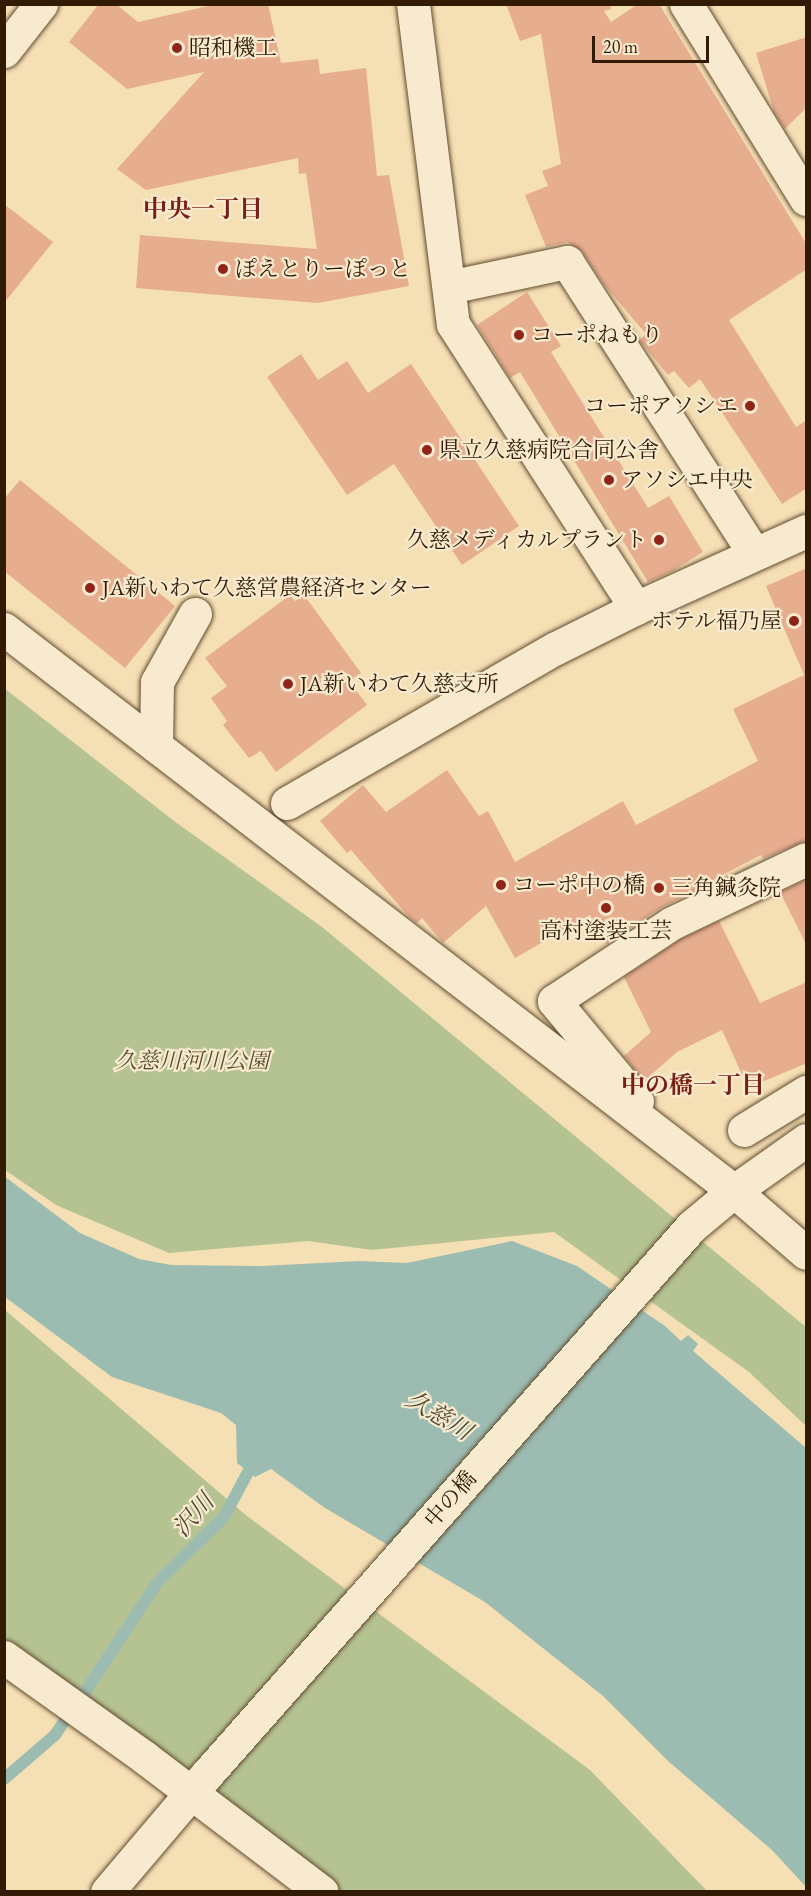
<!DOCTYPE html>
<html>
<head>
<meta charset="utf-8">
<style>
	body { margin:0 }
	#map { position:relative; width:811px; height:1896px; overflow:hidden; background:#f5dfb4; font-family:"EB Garamond","Noto Serif JP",serif }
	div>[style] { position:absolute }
	.green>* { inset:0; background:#b5c392 }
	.water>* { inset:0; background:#9cbcb1 }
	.stream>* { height:12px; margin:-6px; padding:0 6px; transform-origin:6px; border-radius:6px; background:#9cbcb1 }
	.building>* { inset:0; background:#e7ad8f }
	.roads { filter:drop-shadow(0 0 2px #634c30) drop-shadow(0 0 2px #634c30) }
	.minor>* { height:33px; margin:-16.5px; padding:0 16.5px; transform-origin:16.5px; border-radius:16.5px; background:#f8eace }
	.dots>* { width:16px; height:16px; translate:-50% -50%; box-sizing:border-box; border:3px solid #f8eace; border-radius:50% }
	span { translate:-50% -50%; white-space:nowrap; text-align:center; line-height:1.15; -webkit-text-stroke:4.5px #f8eace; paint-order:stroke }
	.poi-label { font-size:22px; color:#321b04 }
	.left { translate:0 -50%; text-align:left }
	.right { translate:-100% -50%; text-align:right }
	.park-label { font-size:22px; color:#594d2f; font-style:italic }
	.street-label { font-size:22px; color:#321b04 }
	.neighbourhood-label { font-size:24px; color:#7a1f14; font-weight:700 }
	.water-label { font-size:24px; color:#524b38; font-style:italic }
	.frame { position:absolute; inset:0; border:6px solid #321b04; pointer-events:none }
	.scale { position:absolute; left:592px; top:36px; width:117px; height:27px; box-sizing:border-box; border:3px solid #321b04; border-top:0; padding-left:8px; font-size:18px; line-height:21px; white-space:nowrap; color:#321b04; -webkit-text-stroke:4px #f8eace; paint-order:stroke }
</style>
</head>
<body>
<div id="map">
	<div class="green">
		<div style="clip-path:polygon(4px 688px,174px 821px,322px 927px,806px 1327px,806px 1426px,749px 1372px,554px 1232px,372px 1250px,308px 1241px,169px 1253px,56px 1205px,5px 1170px)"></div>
		<div style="clip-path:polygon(5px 1310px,247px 1516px,590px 1770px,707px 1891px,339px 1891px,192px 1776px,5px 1652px)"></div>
	</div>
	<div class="water">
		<div style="clip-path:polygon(4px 1176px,80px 1233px,139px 1259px,171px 1265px,263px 1266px,359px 1261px,407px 1263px,512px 1241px,577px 1266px,665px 1326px,681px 1341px,688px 1335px,698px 1344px,693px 1351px,806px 1448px,806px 1887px,772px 1850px,668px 1761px,603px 1696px,485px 1602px,325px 1508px,271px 1469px,255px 1477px,237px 1463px,236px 1425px,221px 1413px,112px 1377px,5px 1297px)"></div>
	</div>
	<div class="stream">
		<div style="left:83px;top:1695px;width:134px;rotate:-56.5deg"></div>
		<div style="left:157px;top:1583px;width:94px;rotate:-44.6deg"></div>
		<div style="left:224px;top:1517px;width:68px;rotate:-61.9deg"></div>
		<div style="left:4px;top:1779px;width:67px;rotate:-40.8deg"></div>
		<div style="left:55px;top:1735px;width:18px;rotate:-56deg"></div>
	</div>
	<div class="building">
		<div style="clip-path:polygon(99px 4px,116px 4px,138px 22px,217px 4px,268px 4px,281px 63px,318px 59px,320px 74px,366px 68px,377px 176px,389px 175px,409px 286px,318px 303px,136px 288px,140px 235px,317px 249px,306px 173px,299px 174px,298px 158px,146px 190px,117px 169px,204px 72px,127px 89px,69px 42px)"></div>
		<div style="clip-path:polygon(506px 4px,610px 4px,611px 9px,604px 11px,611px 22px,638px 4px,659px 4px,807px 245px,807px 269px,729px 320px,796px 427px,807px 420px,807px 488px,782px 504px,700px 379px,689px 388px,674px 371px,668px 375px,639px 340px,646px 334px,605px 286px,582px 251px,567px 242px,546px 247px,525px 195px,548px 186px,542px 171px,561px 164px,541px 34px,520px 41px)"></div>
		<div style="clip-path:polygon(807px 37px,807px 107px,785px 129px,774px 112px,756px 53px)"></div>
		<div style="clip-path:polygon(4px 204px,53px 242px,4px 303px)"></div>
		<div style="clip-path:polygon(527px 292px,561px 346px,551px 352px,648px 508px,669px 496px,703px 552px,671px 572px,648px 582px,520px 372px,510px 378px,477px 325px)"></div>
		<div style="clip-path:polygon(301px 354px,318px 380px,347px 361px,368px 393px,411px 364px,519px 526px,462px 565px,394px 464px,347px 495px,267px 377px)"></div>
		<div style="clip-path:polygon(20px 480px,175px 606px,125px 668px,4px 571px,4px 499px)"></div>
		<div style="clip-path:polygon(807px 568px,807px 840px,763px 859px,761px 855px,701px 886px,702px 888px,662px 907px,606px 944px,590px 915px,515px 958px,486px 906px,443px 943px,422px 918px,417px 923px,409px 917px,351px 850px,347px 853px,320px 821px,363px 785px,386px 812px,447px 770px,479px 816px,488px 811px,515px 862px,623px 801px,636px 825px,758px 761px,733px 709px,804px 675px,766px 586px)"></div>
		<div style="clip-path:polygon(290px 595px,295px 601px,304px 595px,361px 673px,349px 681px,367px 705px,276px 772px,261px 751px,249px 758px,223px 725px,227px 721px,211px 698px,227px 686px,205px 658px)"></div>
		<div style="clip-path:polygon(807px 880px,807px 946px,780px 892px)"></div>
		<div style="clip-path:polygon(719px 921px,760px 1003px,807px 982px,807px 1063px,748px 1088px,722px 1030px,677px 1052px,644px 1081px,624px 1056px,651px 1032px,624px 977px,681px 939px)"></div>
	</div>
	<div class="roads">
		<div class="minor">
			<div style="left:413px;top:4px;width:322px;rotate:82.9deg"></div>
			<div style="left:453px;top:324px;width:338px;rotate:57.2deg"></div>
			<div style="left:686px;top:4px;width:229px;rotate:58.4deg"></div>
			<div style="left:4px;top:51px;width:60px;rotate:-51.8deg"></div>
			<div style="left:449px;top:287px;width:121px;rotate:-12deg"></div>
			<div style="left:567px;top:262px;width:346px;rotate:57.3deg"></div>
			<div style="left:4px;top:629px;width:921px;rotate:37.59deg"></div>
			<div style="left:734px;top:1191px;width:95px;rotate:40.7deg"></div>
			<div style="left:156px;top:746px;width:64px;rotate:-89.1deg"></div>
			<div style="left:157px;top:682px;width:78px;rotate:-60.8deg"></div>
			<div style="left:287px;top:803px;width:310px;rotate:-30deg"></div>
			<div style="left:556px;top:648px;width:89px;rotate:-26.6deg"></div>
			<div style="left:636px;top:608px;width:187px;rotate:-24.4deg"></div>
			<div style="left:637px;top:1101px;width:130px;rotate:-129.7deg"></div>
			<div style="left:554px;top:1001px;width:141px;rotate:-33.5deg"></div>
			<div style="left:672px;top:923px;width:148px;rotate:-25.5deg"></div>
			<div style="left:744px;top:1130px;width:73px;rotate:-31.5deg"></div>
			<div style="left:4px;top:1657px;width:172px;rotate:35.5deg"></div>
			<div style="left:144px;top:1757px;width:223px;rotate:37.2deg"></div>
			<div style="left:107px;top:1892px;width:156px;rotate:-49.7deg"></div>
			<div style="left:208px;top:1773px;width:730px;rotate:-48.5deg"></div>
			<div style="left:692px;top:1226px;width:55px;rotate:-39.8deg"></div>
			<div style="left:734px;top:1191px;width:88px;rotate:-35.3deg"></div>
		</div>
	</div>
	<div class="dots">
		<div style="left:177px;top:48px;background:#8f2418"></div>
		<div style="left:223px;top:269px;background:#8f2418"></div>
		<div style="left:519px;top:335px;background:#8f2418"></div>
		<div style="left:750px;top:406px;background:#8f2418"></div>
		<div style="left:427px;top:450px;background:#8f2418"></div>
		<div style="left:609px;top:480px;background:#8f2418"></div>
		<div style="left:659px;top:540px;background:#8f2418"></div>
		<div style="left:90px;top:588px;background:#8f2418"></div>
		<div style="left:794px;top:621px;background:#8f2418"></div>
		<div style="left:288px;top:684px;background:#8f2418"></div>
		<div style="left:501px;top:885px;background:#8f2418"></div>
		<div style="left:659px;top:888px;background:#8f2418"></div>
		<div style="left:606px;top:908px;background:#8f2418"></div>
	</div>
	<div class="poi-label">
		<span class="left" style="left:189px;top:48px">昭和機工</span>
		<span class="left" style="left:235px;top:269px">ぽえとりーぽっと</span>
		<span class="left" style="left:531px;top:335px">コーポねもり</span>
		<span class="right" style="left:738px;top:406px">コーポアソシエ</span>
		<span class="left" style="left:439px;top:450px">県立久慈病院合同公舎</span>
		<span class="left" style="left:621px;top:480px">アソシエ中央</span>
		<span class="right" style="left:647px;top:540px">久慈メディカルプラント</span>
		<span class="left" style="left:102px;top:588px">JA新いわて久慈営農経済センター</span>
		<span class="right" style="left:782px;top:621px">ホテル福乃屋</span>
		<span class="left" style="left:300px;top:684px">JA新いわて久慈支所</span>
		<span class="left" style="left:513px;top:885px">コーポ中の橋</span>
		<span class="left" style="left:671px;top:888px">三角鍼灸院</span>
		<span style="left:606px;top:931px">高村塗装工芸</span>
	</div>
	<div class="park-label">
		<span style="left:192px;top:1061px">久慈川河川公園</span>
	</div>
	<div class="street-label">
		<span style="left:450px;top:1499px;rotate:-49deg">中の橋</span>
	</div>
	<div class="neighbourhood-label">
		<span style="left:203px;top:209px">中央一丁目</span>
		<span style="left:693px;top:1085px">中の橋一丁目</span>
	</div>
	<div class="water-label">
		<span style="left:439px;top:1415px;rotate:31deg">久慈川</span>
		<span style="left:193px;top:1515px;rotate:-49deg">沢川</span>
	</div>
	<div class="frame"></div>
	<div class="scale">20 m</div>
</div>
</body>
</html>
